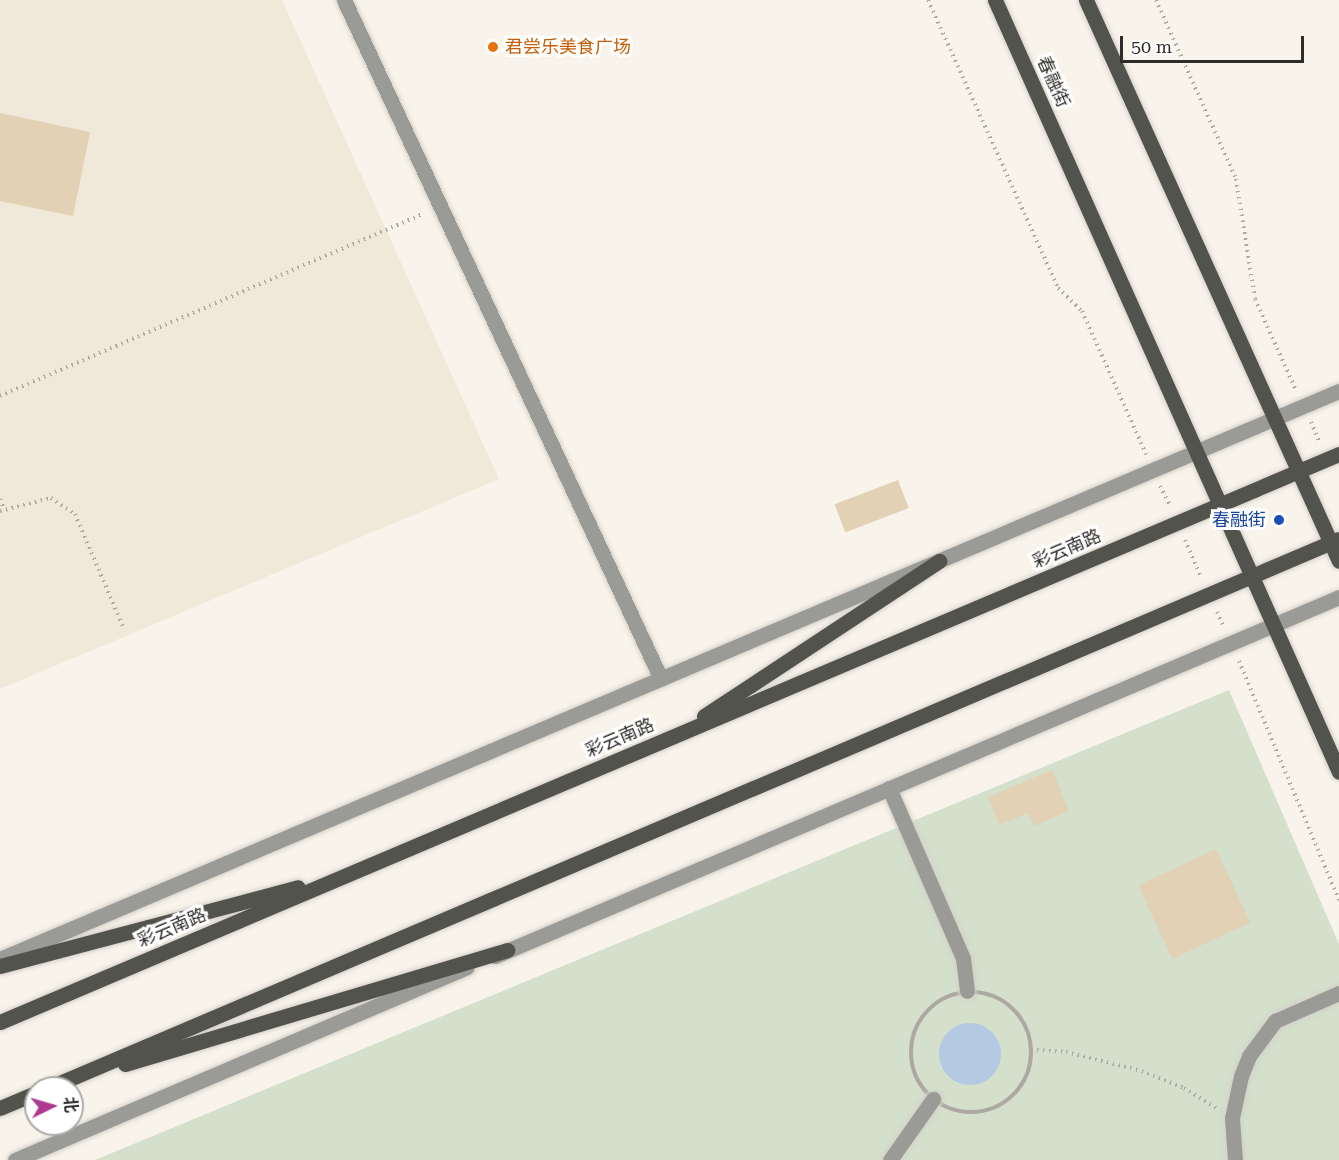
<!DOCTYPE html>
<html>
<head>
<meta charset="utf-8">
<style>
	body { margin:0 }
	#map { position:relative; width:1339px; height:1160px; overflow:hidden; background:#f9f4eb; font-family:"Roboto Serif","Noto Sans SC",serif }
	div>[style] { position:absolute }
	.built>* { inset:0; background:#f0e8d9 }
	.green>* { inset:0; background:#d4dfcc }
	.water>* { inset:0; background:#b4c9e2 }
	.round { border-radius:50% }
	.building>* { inset:0; background:#e2d1b4; transform-origin:0 0 }
	.path>* { height:4px; margin-top:-2px; transform-origin:0; background:repeating-linear-gradient(90deg,#ada9a2 0 1.5px,transparent 0 6px) }
	.path>.ring { margin:-2px; padding:0; box-sizing:content-box; background:none; border:4px solid #ada9a2; border-radius:50% }
	.roads { filter:drop-shadow(0 0 2px #d4d0c8) drop-shadow(0 0 2px #d4d0c8) }
	.minor>* { height:15px; margin:-7.5px; padding:0 7.5px; transform-origin:7.5px; border-radius:7.5px; background:#9a9b97 }
	.major>* { height:15px; margin:-7.5px; padding:0 7.5px; transform-origin:7.5px; border-radius:7.5px; background:#51534c }
	.dots>* { width:16px; height:16px; translate:-50% -50%; box-sizing:border-box; border:3px solid #fff; border-radius:50% }
	span { translate:-50% -50%; white-space:nowrap; text-align:center; line-height:1.15; -webkit-text-stroke:6px #fff; paint-order:stroke }
	.food-label { font-size:18px; color:#c56008 }
	.left { translate:0 -50%; text-align:left }
	.street-label { font-size:18px; color:#2e2c29 }
	.transit-label { font-size:18px; color:#164399 }
	.right { translate:-100% -50%; text-align:right }
	.north { position:absolute; left:24px; top:1076px; width:60px; height:60px; box-sizing:border-box; background:#fff; border:2px solid #ababa9; border-radius:50%; rotate:85deg; font-size:16px; font-weight:700; line-height:24px; text-align:center; color:#2e2c29 }
	.north::after { content:''; display:block; margin:auto; width:21px; height:27px; background:#af3990; clip-path:polygon(50% 0,100% 100%,50% 72%,0 100%) }
	.scale { position:absolute; left:1120px; top:36px; width:184px; height:27px; box-sizing:border-box; border:3px solid #2e2c29; border-top:0; padding-left:8px; font-size:18px; line-height:21px; white-space:nowrap; color:#2e2c29; -webkit-text-stroke:4px #fff; paint-order:stroke }
</style>
</head>
<body>
<div id="map">
	<div class="built">
		<div style="clip-path:polygon(0 0,282px 0,499px 479px,0 689px)"></div>
	</div>
	<div class="green">
		<div style="clip-path:polygon(1229px 690px,1339px 944px,1339px 1160px,95px 1160px)"></div>
	</div>
	<div class="water">
		<div class="round" style="left:939px;top:1023px;width:62px;height:62px"></div>
	</div>
	<div class="building">
		<div style="clip-path:polygon(0 113px,90px 132px,73px 216px,0 201px)"></div>
		<div style="left:898px;top:480px;width:30px;height:68px;rotate:69deg"></div>
		<div style="clip-path:polygon(1052px 770px,1069px 811px,1034px 826px,1028px 813px,999px 825px,988px 797px)"></div>
		<div style="left:1216px;top:849px;width:81px;height:86px;rotate:65deg"></div>
	</div>
	<div class="path">
		<div style="left:928px;top:0;width:316px;rotate:65.7deg"></div>
		<div style="left:1058px;top:288px;width:33px;rotate:44deg"></div>
		<div style="left:1082px;top:311px;width:157px;rotate:65.9deg"></div>
		<div style="left:1156px;top:0;width:196px;rotate:65.9deg"></div>
		<div style="left:1236px;top:179px;width:121px;rotate:81deg"></div>
		<div style="left:1255px;top:299px;width:98px;rotate:65.8deg"></div>
		<div style="left:0;top:396px;width:460px;rotate:-23.3deg"></div>
		<div style="left:1311px;top:422px;width:23px;rotate:67deg"></div>
		<div style="left:1160px;top:486px;width:22px;rotate:63deg"></div>
		<div style="left:0;top:499px;width:11px;rotate:68deg"></div>
		<div style="left:0;top:511px;width:53px;rotate:-14.3deg"></div>
		<div style="left:51px;top:498px;width:29px;rotate:34deg"></div>
		<div style="left:75px;top:514px;width:125px;rotate:66.9deg"></div>
		<div style="left:1185px;top:540px;width:40px;rotate:66.6deg"></div>
		<div style="left:1217px;top:612px;width:17px;rotate:65deg"></div>
		<div style="left:1239px;top:661px;width:259px;rotate:67.3deg"></div>
		<div class="ring" style="left:911px;top:992px;width:116px;height:116px"></div>
		<div style="left:1031px;top:1050px;width:35px;rotate:3deg"></div>
		<div style="left:1066px;top:1052px;width:78px;rotate:14deg"></div>
		<div style="left:1142px;top:1071px;width:45px;rotate:22deg"></div>
		<div style="left:1184px;top:1088px;width:38px;rotate:32deg"></div>
	</div>
	<div class="roads">
		<div class="minor">
			<div style="left:344px;top:0;width:749px;rotate:64.97deg"></div>
			<div style="left:889px;top:788px;width:185px;rotate:66.5deg"></div>
			<div style="left:963px;top:958px;width:33px;rotate:83deg"></div>
			<div style="left:495px;top:956px;width:917px;rotate:-23.04deg"></div>
			<div style="left:0;top:959px;width:1454px;rotate:-22.99deg"></div>
			<div style="left:15px;top:1160px;width:491px;rotate:-23.1deg"></div>
			<div style="left:890px;top:1160px;width:75px;rotate:-54.8deg"></div>
			<div style="left:1235px;top:1160px;width:42px;rotate:-94.1deg"></div>
			<div style="left:1232px;top:1118px;width:43px;rotate:-77.9deg"></div>
			<div style="left:1241px;top:1076px;width:22px;rotate:-68deg"></div>
			<div style="left:1249px;top:1056px;width:44px;rotate:-53.4deg"></div>
			<div style="left:1275px;top:1021px;width:70px;rotate:-23.6deg"></div>
		</div>
		<div class="major">
			<div style="left:995px;top:0;width:845px;rotate:65.98deg"></div>
			<div style="left:1086px;top:0;width:615px;rotate:65.73deg"></div>
			<div style="left:704px;top:716px;width:282px;rotate:-33.4deg"></div>
			<div style="left:0;top:966px;width:308px;rotate:-14.8deg"></div>
			<div style="left:0;top:1022px;width:1454px;rotate:-22.99deg"></div>
			<div style="left:125px;top:1064px;width:399px;rotate:-16.6deg"></div>
			<div style="left:48px;top:1088px;width:1403px;rotate:-23.04deg"></div>
			<div style="left:0;top:1108px;width:39px;rotate:-23deg"></div>
		</div>
	</div>
	<div class="dots">
		<div style="left:493px;top:47px;background:#e8710a"></div>
		<div style="left:1279px;top:520px;background:#1a4fb4"></div>
	</div>
	<div class="food-label">
		<span class="left" style="left:505px;top:47px">君尝乐美食广场</span>
	</div>
	<div class="street-label">
		<span style="left:1053px;top:82px;rotate:66deg">春融街</span>
		<span style="left:1067px;top:549px;rotate:-23deg">彩云南路</span>
		<span style="left:620px;top:738px;rotate:-23deg">彩云南路</span>
		<span style="left:172px;top:928px;rotate:-23deg">彩云南路</span>
	</div>
	<div class="transit-label">
		<span class="right" style="left:1266px;top:520px">春融街</span>
	</div>
	<div class="north">北</div>
	<div class="scale">50 m</div>
</div>
</body>
</html>
